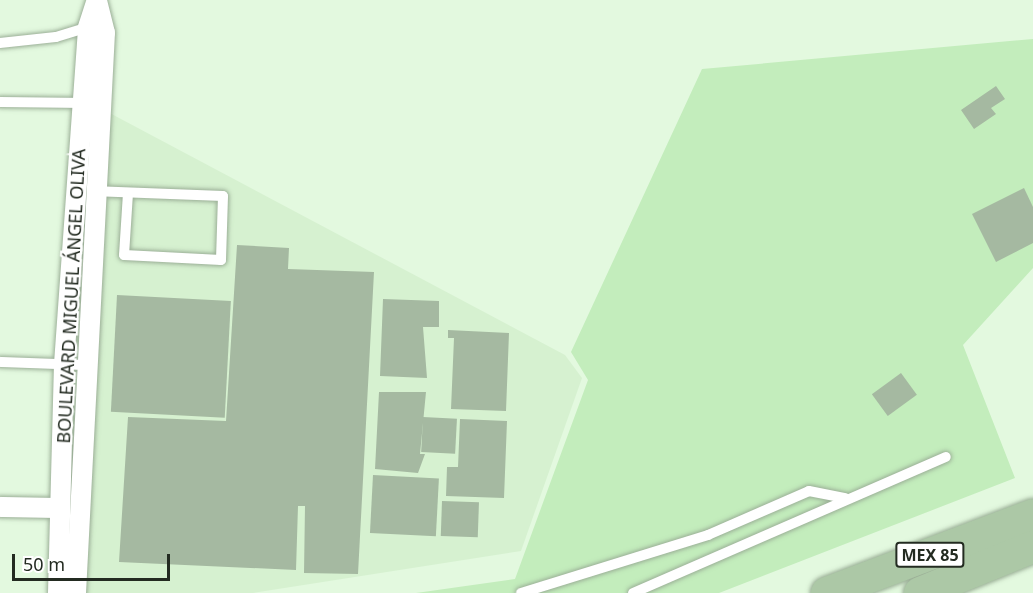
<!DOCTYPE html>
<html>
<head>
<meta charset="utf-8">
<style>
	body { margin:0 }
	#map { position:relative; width:1033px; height:593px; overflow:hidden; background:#e3f9df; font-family:"Noto Sans",sans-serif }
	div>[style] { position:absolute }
	.built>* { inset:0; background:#d6f1d0 }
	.green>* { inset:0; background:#c3edbc }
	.building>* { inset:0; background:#a5b9a1; transform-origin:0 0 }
	.roads { filter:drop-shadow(0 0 2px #9baf97) drop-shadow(0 0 2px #9baf97) }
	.lane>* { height:10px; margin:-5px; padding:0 5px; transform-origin:5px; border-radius:5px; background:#fff }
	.street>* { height:20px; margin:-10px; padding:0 10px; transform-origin:10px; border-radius:10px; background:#fff }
	.primary>* { height:32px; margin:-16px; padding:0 16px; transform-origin:16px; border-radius:16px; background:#acc8a6 }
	span { translate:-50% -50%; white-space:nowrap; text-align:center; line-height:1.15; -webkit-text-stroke:4.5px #fff; paint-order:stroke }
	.shield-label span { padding:2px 4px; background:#fff; border:2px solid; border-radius:4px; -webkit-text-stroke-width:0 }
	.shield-label { font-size:16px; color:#232b21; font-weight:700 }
	.street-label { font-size:18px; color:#232b21 }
	.scale { position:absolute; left:12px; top:554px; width:158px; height:27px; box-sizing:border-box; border:3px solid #232b21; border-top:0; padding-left:8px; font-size:18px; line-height:21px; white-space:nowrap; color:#232b21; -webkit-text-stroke:4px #fff; paint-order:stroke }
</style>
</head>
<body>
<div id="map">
	<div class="built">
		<div style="clip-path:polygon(104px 110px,565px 355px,582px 378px,521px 551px,253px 593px,79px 593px)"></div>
	</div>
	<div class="green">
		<div style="clip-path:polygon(1033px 39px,1033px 268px,963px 345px,1015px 478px,719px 593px,416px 593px,515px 579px,588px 380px,571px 352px,702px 69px)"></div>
	</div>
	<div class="building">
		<div style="clip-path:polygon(996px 86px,1005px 99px,991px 108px,996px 114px,974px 129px,961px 110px)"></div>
		<div style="clip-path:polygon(1024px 188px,1033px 207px,1033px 243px,996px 262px,972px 214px)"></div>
		<div style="clip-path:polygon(237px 245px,289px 248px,288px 269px,374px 272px,358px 574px,304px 573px,305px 506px,298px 506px,296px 570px,119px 562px,128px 417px,226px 421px)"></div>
		<div style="left:117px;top:295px;width:114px;height:117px;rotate:3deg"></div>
		<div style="clip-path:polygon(383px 299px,439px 301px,439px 327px,423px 327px,427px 378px,380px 376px)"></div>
		<div style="clip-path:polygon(448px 330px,509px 333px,506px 411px,451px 409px,454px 338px,448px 338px)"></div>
		<div style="left:901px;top:373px;width:27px;height:36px;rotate:54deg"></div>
		<div style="clip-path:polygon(379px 392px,426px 392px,420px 454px,425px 454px,418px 473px,375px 469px)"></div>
		<div style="left:423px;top:417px;width:34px;height:35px;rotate:3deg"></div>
		<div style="clip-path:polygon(460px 419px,507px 421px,504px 498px,446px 496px,447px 467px,458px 467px)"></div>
		<div style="left:373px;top:475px;width:66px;height:58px;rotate:3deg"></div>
		<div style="left:442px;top:501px;width:37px;height:35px;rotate:2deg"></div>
	</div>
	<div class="roads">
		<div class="lane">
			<div style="left:0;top:43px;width:56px;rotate:-6.1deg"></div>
			<div style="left:56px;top:37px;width:34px;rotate:-17deg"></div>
			<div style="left:0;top:102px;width:86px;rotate:0.7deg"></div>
			<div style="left:92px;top:191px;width:131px;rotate:2.2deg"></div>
			<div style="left:223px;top:196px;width:64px;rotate:91.8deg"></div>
			<div style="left:221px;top:260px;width:97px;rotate:-177deg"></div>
			<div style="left:124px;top:255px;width:62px;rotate:-86.3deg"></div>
			<div style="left:0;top:362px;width:86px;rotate:2deg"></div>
			<div style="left:521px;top:593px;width:196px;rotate:-17.2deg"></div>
			<div style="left:708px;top:535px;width:110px;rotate:-23.5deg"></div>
			<div style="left:809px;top:491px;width:37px;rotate:11deg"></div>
			<div style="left:633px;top:593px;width:341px;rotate:-23.5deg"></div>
		</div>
		<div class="street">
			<div style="left:0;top:507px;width:60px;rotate:1deg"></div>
			<div style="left:58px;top:593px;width:229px;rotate:-88.5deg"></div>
			<div style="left:64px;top:364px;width:338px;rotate:-85.9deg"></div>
			<div style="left:88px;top:27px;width:28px;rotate:-72deg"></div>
			<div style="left:76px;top:593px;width:561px;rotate:-87.04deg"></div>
			<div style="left:105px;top:33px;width:34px;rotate:-104deg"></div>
		</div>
		<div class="primary">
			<div style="left:827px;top:593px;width:220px;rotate:-20.7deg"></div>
			<div style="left:920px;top:593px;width:122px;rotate:-22.2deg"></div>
		</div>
	</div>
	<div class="shield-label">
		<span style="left:930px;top:555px">MEX 85</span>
	</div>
	<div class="street-label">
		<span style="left:71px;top:296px;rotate:-87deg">BOULEVARD MIGUEL ÁNGEL OLIVA</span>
	</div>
	<div class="scale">50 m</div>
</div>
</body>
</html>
